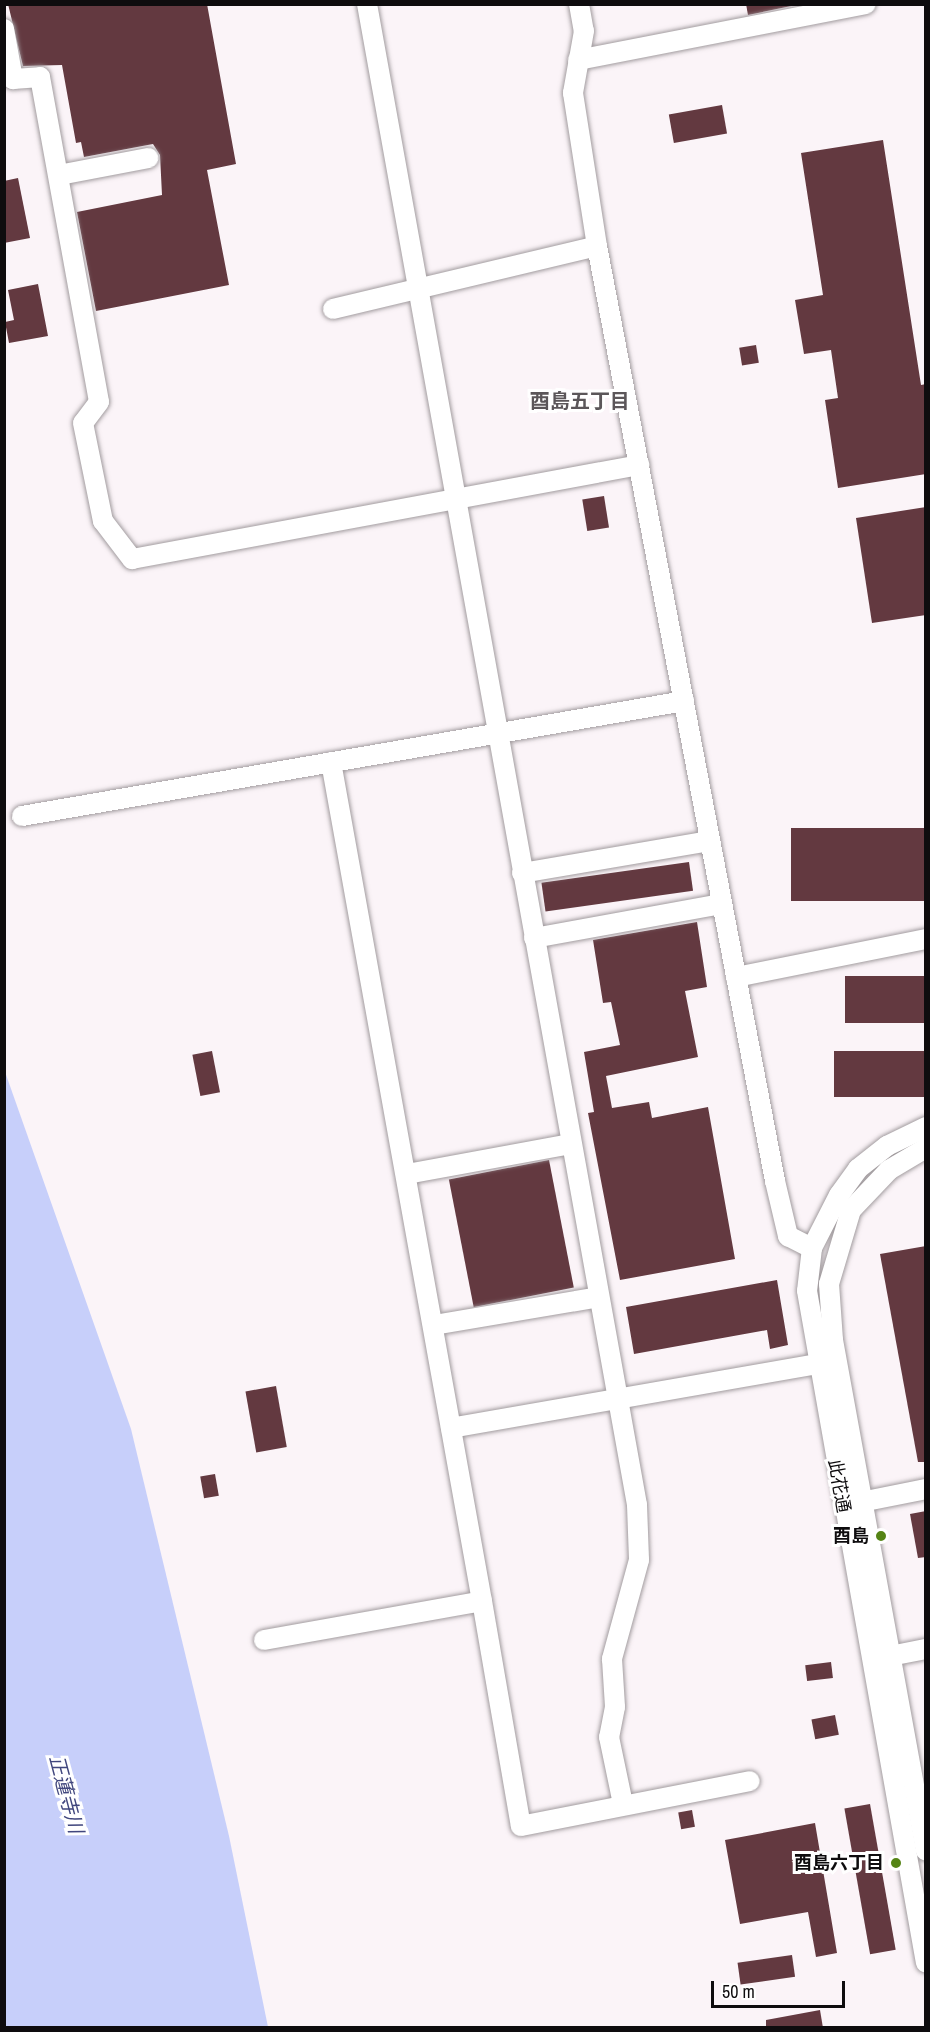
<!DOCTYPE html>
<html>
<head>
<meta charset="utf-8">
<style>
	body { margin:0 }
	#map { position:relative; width:930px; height:2032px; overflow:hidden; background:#fbf4f8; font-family:"Archivo Narrow","Noto Sans JP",sans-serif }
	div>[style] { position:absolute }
	.water>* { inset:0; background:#c7cffa }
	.building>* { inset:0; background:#633940; transform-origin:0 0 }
	.roads { filter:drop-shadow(0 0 2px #a29c9f) drop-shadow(0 0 2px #a29c9f) }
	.minor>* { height:20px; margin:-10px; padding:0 10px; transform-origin:10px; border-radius:10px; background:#fff }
	.dots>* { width:16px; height:16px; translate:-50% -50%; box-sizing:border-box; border:3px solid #fff; border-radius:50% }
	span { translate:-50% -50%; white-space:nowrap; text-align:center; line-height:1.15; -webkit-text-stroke:6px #fff; paint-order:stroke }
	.street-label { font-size:18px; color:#0e0c0e }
	.poi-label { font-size:18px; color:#0e0c0e; font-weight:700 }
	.right { translate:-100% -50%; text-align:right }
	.neighbourhood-label { font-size:20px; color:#5b5659; font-weight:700 }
	.water-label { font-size:20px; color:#41477e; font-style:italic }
	.frame { position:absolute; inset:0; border:6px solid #0e0c0e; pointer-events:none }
	.scale { position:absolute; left:711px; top:1981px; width:134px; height:27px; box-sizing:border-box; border:3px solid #0e0c0e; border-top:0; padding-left:8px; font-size:18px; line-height:21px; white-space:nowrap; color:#0e0c0e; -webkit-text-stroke:4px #fff; paint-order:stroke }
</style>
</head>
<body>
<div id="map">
	<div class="water">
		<div style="clip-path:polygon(4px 1069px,131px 1429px,229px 1836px,268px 2027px,5px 2027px)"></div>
	</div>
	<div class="building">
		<div style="clip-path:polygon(8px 4px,207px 4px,236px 164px,207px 170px,229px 285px,96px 311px,77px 212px,162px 195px,160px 155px,153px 144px,84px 157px,81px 142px,76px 143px,62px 65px,23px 66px)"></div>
		<div style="clip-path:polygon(746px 4px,801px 4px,748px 15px)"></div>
		<div style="left:722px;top:105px;width:29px;height:54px;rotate:80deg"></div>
		<div style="clip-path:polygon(883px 140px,921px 385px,926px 384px,926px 474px,838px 488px,825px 400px,838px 398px,831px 350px,804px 354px,795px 300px,823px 295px,801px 153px)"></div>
		<div style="clip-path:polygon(18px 178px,30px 238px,4px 243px,4px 181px)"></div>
		<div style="clip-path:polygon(38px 284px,48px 336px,9px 343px,5px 322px,14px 320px,8px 290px)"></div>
		<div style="left:756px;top:345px;width:18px;height:17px;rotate:81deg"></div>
		<div style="left:604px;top:496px;width:32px;height:22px;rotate:81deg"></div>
		<div style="clip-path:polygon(926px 507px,926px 615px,872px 623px,856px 518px)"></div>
		<div style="left:926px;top:828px;width:73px;height:135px;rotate:90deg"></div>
		<div style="left:689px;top:862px;width:29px;height:149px;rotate:82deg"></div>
		<div style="clip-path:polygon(697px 922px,707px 987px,685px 991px,698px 1057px,606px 1076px,612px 1108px,649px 1102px,652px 1118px,708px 1107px,735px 1259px,620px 1280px,588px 1113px,594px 1112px,584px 1052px,620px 1045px,611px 1002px,603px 1003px,593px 940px)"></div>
		<div style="left:926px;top:976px;width:47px;height:81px;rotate:90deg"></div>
		<div style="left:212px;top:1051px;width:42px;height:20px;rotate:79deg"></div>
		<div style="left:926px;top:1051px;width:46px;height:92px;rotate:90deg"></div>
		<div style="left:549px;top:1160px;width:130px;height:102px;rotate:79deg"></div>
		<div style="clip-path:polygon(926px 1246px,926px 1462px,918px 1462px,880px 1254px)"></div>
		<div style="clip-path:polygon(777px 1280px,788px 1345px,770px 1349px,767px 1330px,634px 1354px,626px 1307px)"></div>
		<div style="left:276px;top:1386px;width:62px;height:31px;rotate:80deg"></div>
		<div style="left:215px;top:1474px;width:22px;height:15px;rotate:80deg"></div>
		<div style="clip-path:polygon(926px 1511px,926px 1557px,918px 1558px,910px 1514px)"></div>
		<div style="left:831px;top:1662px;width:16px;height:26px;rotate:83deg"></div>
		<div style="left:835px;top:1715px;width:20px;height:24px;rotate:79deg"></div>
		<div style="left:870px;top:1804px;width:148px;height:26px;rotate:80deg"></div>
		<div style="left:692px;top:1810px;width:17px;height:14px;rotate:80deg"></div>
		<div style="clip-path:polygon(815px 1823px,837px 1953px,816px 1957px,808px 1912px,740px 1924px,725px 1840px)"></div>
		<div style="left:792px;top:1955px;width:22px;height:55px;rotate:82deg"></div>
		<div style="clip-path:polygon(820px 2010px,823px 2028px,766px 2028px,766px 2020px)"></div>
	</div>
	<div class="roads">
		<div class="minor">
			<div style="left:367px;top:4px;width:1525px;rotate:79.8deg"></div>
			<div style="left:637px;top:1505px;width:55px;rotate:87.9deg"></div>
			<div style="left:639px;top:1560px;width:103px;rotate:105.3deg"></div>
			<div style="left:612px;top:1659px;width:48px;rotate:86.4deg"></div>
			<div style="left:615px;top:1707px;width:31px;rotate:101deg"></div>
			<div style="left:609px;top:1737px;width:68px;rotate:78.2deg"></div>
			<div style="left:579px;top:4px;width:27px;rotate:80deg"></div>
			<div style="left:584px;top:31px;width:63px;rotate:100.1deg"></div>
			<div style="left:573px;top:93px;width:155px;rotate:81.1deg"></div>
			<div style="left:597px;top:246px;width:952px;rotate:79.22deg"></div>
			<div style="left:775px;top:1181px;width:57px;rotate:76.7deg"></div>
			<div style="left:788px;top:1236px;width:27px;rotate:27deg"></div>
			<div style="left:4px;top:29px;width:51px;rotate:79.8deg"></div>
			<div style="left:13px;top:79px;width:27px;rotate:-4deg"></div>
			<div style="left:40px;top:77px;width:330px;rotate:79.7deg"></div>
			<div style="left:99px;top:402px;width:26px;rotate:127deg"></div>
			<div style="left:83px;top:423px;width:100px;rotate:78.5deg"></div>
			<div style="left:103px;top:521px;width:48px;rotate:52.7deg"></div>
			<div style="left:132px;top:559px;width:516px;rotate:-10.5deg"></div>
			<div style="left:578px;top:60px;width:293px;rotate:-11deg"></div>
			<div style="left:59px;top:175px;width:91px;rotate:-10.8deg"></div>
			<div style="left:333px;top:309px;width:271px;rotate:-13.4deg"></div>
			<div style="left:331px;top:762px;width:852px;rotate:79.8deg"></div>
			<div style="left:22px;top:816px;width:672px;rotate:-9.85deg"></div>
			<div style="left:522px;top:873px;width:191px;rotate:-9.7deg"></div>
			<div style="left:534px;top:938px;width:191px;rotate:-10.3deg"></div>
			<div style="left:736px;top:977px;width:194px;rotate:-11.3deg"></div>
			<div style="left:926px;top:1127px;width:43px;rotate:154deg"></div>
			<div style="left:887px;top:1146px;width:37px;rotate:142deg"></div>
			<div style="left:858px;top:1169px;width:32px;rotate:126deg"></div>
			<div style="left:839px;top:1195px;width:59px;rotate:117deg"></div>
			<div style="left:812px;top:1248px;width:43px;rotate:96.6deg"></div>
			<div style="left:807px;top:1291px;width:682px;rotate:79.96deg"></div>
			<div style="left:926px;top:1148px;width:43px;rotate:149.3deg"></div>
			<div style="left:889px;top:1170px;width:55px;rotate:133.5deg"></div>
			<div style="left:851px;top:1210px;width:77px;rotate:106.6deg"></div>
			<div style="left:829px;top:1284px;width:56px;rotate:85.9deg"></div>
			<div style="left:833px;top:1340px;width:519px;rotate:79.69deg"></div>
			<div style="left:407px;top:1174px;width:167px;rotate:-10.4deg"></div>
			<div style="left:434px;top:1325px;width:167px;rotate:-9.6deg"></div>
			<div style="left:451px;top:1428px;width:383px;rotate:-9.9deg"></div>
			<div style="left:851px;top:1504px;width:76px;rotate:-11.3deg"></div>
			<div style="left:264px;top:1640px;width:221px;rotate:-10.1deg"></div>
			<div style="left:482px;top:1601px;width:228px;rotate:80.2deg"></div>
			<div style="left:521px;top:1826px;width:233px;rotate:-11.1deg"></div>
			<div style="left:890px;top:1656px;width:37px;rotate:-11deg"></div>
		</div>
	</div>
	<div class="dots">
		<div style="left:881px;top:1536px;background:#558415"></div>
		<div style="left:896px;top:1863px;background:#558415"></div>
	</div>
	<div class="street-label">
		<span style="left:839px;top:1486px;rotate:80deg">此花通</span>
	</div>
	<div class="poi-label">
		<span class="right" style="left:869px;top:1536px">酉島</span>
		<span class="right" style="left:884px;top:1863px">酉島六丁目</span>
	</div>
	<div class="neighbourhood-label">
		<span style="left:580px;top:400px">酉島五丁目</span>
	</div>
	<div class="water-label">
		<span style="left:67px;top:1794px;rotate:75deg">正蓮寺川</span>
	</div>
	<div class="frame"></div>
	<div class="scale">50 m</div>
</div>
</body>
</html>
